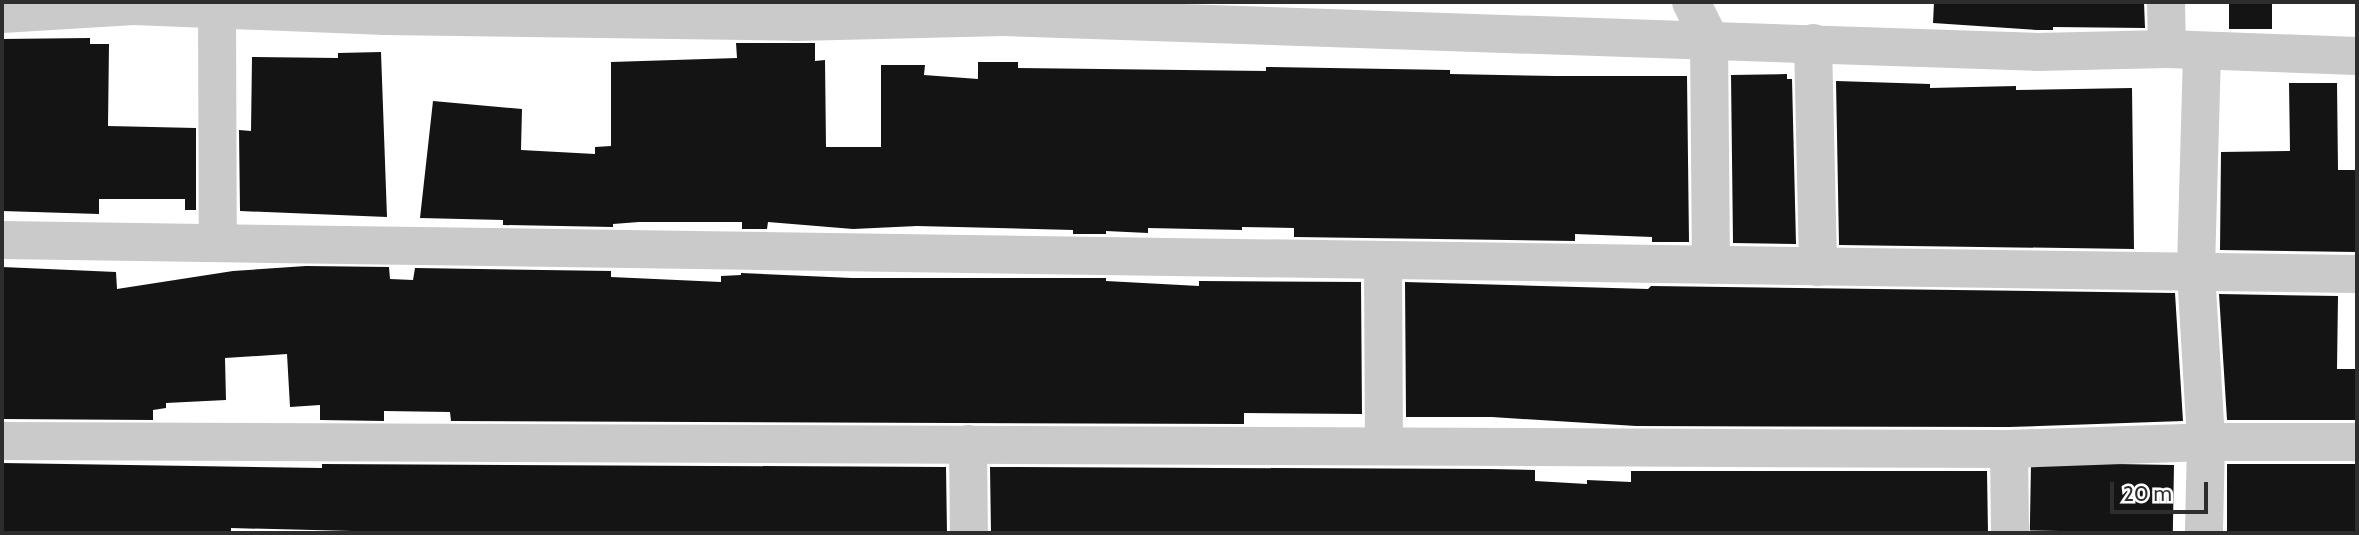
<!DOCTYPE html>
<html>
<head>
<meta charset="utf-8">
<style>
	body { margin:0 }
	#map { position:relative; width:2359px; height:535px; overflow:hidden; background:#fff; font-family:Cabin,sans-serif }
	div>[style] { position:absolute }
	.building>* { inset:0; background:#141414; transform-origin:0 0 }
	.minor>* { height:38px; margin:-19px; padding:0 19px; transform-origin:19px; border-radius:19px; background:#cacaca }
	span { translate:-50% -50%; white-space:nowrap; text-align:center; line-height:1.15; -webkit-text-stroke:7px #fff; paint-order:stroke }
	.frame { position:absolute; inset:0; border:4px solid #2d2d2d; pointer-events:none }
	.scale { position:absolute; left:2110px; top:482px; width:98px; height:32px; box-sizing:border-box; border:4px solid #2d2d2d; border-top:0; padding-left:9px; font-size:21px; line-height:24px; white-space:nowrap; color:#2d2d2d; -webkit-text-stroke:5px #fff; paint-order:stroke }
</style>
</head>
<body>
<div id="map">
	<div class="building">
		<div style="clip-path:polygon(1934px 2px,2144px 2px,2145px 28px,2053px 27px,2053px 30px,2037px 30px,1933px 23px)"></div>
		<div style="left:2229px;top:2px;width:43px;height:27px"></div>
		<div style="clip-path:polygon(90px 38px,90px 44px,109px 44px,108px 126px,196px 128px,196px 210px,185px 210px,185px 199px,99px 199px,99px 214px,2px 211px,2px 39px)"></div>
		<div style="clip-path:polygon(736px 43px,815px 43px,815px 61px,825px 60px,826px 147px,881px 147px,881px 65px,925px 65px,924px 75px,978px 79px,978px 62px,1018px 62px,1018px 68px,1266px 71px,1266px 67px,1450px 70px,1450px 74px,1556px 76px,1687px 76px,1689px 242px,1652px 242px,1652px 237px,1575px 234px,1575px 241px,1294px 237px,1294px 228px,1242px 227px,1242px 230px,1148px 228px,1148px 233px,1106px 231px,1106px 234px,1073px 234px,1073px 230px,917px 226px,853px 229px,768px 222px,767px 229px,742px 229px,742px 222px,639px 222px,613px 224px,613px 227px,503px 225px,503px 220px,420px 218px,433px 101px,522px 109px,521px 150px,595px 154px,595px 147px,611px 146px,611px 62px,737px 58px)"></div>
		<div style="clip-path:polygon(381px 52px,387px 217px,240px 211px,239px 130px,251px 131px,252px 57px,338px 58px,338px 53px)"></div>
		<div style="clip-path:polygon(1787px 74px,1787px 79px,1792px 79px,1796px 244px,1733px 243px,1731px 75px)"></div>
		<div style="clip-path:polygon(1836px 81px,1930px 84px,1930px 88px,2016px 86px,2016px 90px,2132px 88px,2134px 249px,1839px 245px)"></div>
		<div style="clip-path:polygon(2289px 83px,2337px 83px,2338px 170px,2357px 170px,2357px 252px,2220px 250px,2221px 152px,2290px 151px)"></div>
		<div style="clip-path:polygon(306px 266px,389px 267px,390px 279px,413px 280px,415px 268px,611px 271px,611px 277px,721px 282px,721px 276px,741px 275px,741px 273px,852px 278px,1106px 278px,1106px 281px,1199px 286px,1199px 281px,1361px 282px,1362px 414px,1244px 413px,1244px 424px,451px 421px,450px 412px,384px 411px,384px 421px,320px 420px,320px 405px,290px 407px,287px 354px,225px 358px,226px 400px,166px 403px,166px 408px,153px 410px,153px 420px,2px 419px,2px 267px,116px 272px,117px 289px,233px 271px)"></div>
		<div style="clip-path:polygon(1405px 282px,1648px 289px,1651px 286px,2175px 293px,2183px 421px,2009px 427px,1636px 426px,1492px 417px,1406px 417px)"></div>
		<div style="clip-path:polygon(2219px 294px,2338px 296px,2337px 369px,2357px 369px,2357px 420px,2227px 420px)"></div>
		<div style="clip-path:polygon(2px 463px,322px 468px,322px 464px,946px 467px,947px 533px,431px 533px,231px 528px,231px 531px,155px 533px,2px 533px)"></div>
		<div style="left:2227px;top:464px;width:130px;height:69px"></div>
		<div style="left:2174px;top:465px;width:68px;height:143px;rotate:91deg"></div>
		<div style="clip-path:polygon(990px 467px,1490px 469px,1535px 470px,1535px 481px,1587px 484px,1587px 480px,1631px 482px,1631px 471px,1987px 471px,1988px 533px,991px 533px)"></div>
	</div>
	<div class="minor">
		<div style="left:1691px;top:2px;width:40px;rotate:63.4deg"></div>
		<div style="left:1709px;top:38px;width:227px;rotate:89.5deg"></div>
		<div style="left:2166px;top:2px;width:47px;rotate:88.8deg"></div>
		<div style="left:217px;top:9px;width:234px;rotate:89.8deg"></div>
		<div style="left:2px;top:14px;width:132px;rotate:-3.5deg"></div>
		<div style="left:134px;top:6px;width:251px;rotate:2.3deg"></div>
		<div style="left:385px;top:16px;width:411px;rotate:0.8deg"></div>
		<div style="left:796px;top:22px;width:209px;rotate:-1.4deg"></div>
		<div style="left:1005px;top:17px;width:1033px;rotate:1.94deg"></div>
		<div style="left:2037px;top:52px;width:130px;rotate:-1.3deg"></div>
		<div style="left:2167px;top:49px;width:190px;rotate:2.1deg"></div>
		<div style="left:1813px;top:43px;width:224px;rotate:88.7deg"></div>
		<div style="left:2202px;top:53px;width:219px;rotate:91.6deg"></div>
		<div style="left:2196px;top:272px;width:170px;rotate:86.6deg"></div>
		<div style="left:2206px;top:442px;width:91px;rotate:91.3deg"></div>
		<div style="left:2px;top:240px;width:2355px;rotate:0.83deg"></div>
		<div style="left:1383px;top:260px;width:186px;rotate:89.7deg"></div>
		<div style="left:2px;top:441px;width:2007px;rotate:0.23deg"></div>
		<div style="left:2009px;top:449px;width:197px;rotate:-2deg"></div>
		<div style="left:2206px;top:442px;width:151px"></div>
		<div style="left:968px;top:444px;width:89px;rotate:89.4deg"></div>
		<div style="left:2009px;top:449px;width:84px;rotate:89.3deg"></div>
	</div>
	<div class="frame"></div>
	<div class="scale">20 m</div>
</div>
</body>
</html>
